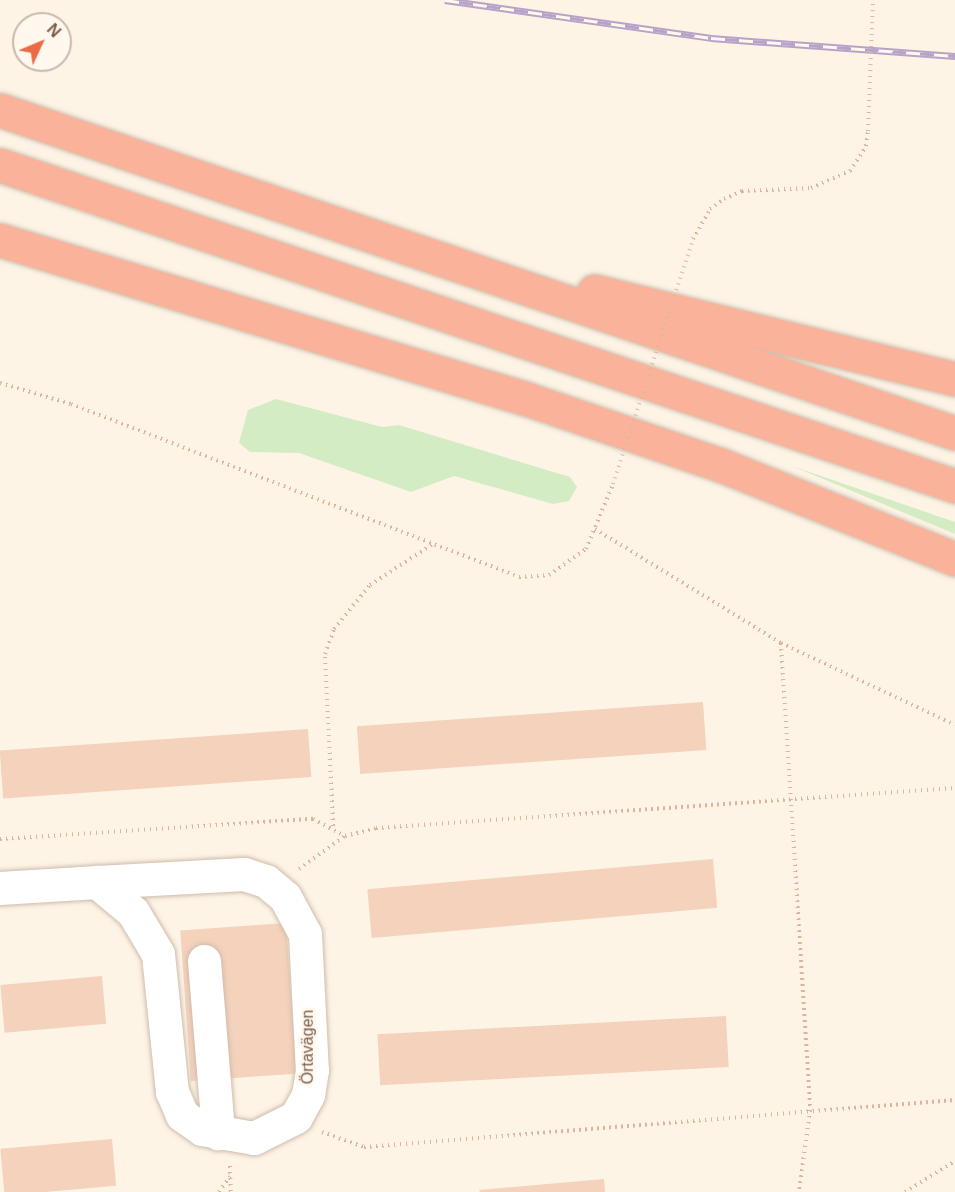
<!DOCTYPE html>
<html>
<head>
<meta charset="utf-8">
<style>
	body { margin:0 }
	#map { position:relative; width:955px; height:1192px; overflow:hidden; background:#fdf4e6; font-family:Arial,sans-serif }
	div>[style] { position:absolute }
	.green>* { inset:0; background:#d4ecc3 }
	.building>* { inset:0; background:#f4d2bc; transform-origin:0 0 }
	.path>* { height:4px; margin-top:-2px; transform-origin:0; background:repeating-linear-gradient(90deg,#dab69f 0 1.5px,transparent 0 6px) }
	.roads { filter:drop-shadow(0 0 2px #d0bcab) drop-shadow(0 0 2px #d0bcab) }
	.minor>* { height:33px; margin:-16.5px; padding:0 16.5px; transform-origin:16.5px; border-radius:16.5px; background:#fff }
	.highway>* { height:33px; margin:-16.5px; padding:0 16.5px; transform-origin:16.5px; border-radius:16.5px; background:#fab39a }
	.rail>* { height:7px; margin-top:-3.5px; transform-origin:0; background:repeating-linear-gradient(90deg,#fff8ee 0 14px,#b7a3c8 0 28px); box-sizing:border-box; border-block:2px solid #b7a3c8 }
	.path-bridge>* { height:4px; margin-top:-2px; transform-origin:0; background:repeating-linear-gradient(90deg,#dab69f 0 1.5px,transparent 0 6px) }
	span { translate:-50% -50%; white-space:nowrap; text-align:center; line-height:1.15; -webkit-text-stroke:6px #fff8ee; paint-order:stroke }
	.street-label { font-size:16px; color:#795a49 }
	.north { position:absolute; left:12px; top:12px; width:60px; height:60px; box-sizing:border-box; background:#fff8ee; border:2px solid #c9b9ac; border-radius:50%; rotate:46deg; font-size:16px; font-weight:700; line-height:24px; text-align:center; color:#795a49 }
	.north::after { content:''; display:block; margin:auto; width:21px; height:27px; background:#ed6a46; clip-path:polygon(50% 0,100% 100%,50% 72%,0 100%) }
</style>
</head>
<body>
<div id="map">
	<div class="green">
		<div style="clip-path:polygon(276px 399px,382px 427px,399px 425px,570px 477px,577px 487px,569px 501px,553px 504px,454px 476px,411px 492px,299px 453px,250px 452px,239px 443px,248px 410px)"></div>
		<div style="clip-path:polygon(792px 466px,955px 522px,955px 534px,907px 514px)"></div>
	</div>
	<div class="building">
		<div style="left:703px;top:702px;width:48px;height:347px;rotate:86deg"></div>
		<div style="left:308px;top:729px;width:48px;height:309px;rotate:86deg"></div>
		<div style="left:713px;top:859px;width:49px;height:347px;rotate:85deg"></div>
		<div style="left:286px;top:923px;width:151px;height:106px;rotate:86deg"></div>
		<div style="left:102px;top:976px;width:48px;height:102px;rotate:85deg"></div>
		<div style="left:726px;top:1016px;width:51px;height:349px;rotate:87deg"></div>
		<div style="left:112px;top:1139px;width:47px;height:112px;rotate:85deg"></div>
		<div style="clip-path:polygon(604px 1179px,605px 1192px,480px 1192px,479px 1190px)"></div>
	</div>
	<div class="path">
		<div style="left:693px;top:239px;width:34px;rotate:-60deg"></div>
		<div style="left:710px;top:209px;width:17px;rotate:-36deg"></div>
		<div style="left:724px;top:199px;width:20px;rotate:-24deg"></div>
		<div style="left:742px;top:191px;width:69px;rotate:-2.5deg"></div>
		<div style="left:811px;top:188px;width:43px;rotate:-23.6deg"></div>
		<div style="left:850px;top:171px;width:30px;rotate:-57deg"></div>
		<div style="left:866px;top:146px;width:15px;rotate:-82deg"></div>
		<div style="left:0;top:383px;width:74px;rotate:16.5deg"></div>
		<div style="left:71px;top:404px;width:480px;rotate:21.1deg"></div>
		<div style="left:519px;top:577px;width:30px;rotate:-4deg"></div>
		<div style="left:549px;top:575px;width:45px;rotate:-35.1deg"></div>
		<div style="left:586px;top:549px;width:70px;rotate:-67.4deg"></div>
		<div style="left:595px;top:529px;width:218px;rotate:31.5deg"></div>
		<div style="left:781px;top:643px;width:192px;rotate:25.2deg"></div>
		<div style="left:781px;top:643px;width:468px;rotate:86.4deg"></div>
		<div style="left:810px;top:1110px;width:83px;rotate:97.6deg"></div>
		<div style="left:333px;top:826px;width:172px;rotate:-92.7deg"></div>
		<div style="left:325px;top:654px;width:27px;rotate:-70deg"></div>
		<div style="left:334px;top:629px;width:57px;rotate:-50.7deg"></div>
		<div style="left:370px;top:585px;width:75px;rotate:-33.1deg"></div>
		<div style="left:0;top:839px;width:314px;rotate:-3.7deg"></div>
		<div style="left:313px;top:819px;width:36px;rotate:28deg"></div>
		<div style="left:299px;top:869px;width:57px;rotate:-35.7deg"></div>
		<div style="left:345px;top:836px;width:32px;rotate:-14deg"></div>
		<div style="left:376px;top:828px;width:580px;rotate:-3.95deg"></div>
		<div style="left:322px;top:1132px;width:45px;rotate:19.7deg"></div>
		<div style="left:364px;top:1147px;width:593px;rotate:-4.55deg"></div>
		<div style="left:230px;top:1166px;width:26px;rotate:88deg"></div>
		<div style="left:219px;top:1192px;width:19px;rotate:-55deg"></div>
		<div style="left:905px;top:1192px;width:59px;rotate:-31.8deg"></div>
	</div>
	<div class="roads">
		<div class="minor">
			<div style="left:0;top:888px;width:97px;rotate:-3.5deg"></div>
			<div style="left:97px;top:882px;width:147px;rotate:-3.1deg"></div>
			<div style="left:244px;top:874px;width:23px;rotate:18deg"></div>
			<div style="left:266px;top:881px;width:25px;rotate:40deg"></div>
			<div style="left:285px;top:897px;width:42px;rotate:61.6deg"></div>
			<div style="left:305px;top:934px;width:136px;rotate:87.1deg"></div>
			<div style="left:312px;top:1070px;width:25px;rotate:99deg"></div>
			<div style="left:308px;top:1095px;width:25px;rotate:119deg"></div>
			<div style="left:296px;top:1117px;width:47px;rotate:153.4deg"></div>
			<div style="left:254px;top:1138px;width:53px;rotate:-170.2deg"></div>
			<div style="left:202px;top:1129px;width:24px;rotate:-145deg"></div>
			<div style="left:182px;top:1115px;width:25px;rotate:-113deg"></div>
			<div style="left:172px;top:1092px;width:139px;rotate:-95.8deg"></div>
			<div style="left:158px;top:954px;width:49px;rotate:-120.8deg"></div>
			<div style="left:133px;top:912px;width:47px;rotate:-140.2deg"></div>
			<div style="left:204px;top:961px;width:173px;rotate:85.3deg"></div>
		</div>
		<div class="highway">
			<div style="left:0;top:110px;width:1008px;rotate:18.69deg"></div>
			<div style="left:0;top:165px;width:1008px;rotate:18.58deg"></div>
			<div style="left:0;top:240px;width:550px;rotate:16.79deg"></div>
			<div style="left:527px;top:399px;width:205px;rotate:18.8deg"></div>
			<div style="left:721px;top:465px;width:252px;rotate:21.9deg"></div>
			<div style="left:594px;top:291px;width:372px;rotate:13.7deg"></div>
		</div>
	</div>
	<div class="rail">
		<div style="left:445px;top:0;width:269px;rotate:8.1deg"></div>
		<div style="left:711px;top:38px;width:245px;rotate:4.2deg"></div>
	</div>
	<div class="path-bridge">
		<div style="left:868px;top:131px;width:131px;rotate:-87.8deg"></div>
		<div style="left:613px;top:484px;width:258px;rotate:-71.9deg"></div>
	</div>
	<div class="street-label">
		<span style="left:308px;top:1047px;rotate:-90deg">Örtavägen</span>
	</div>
	<div class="north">N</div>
</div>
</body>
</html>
